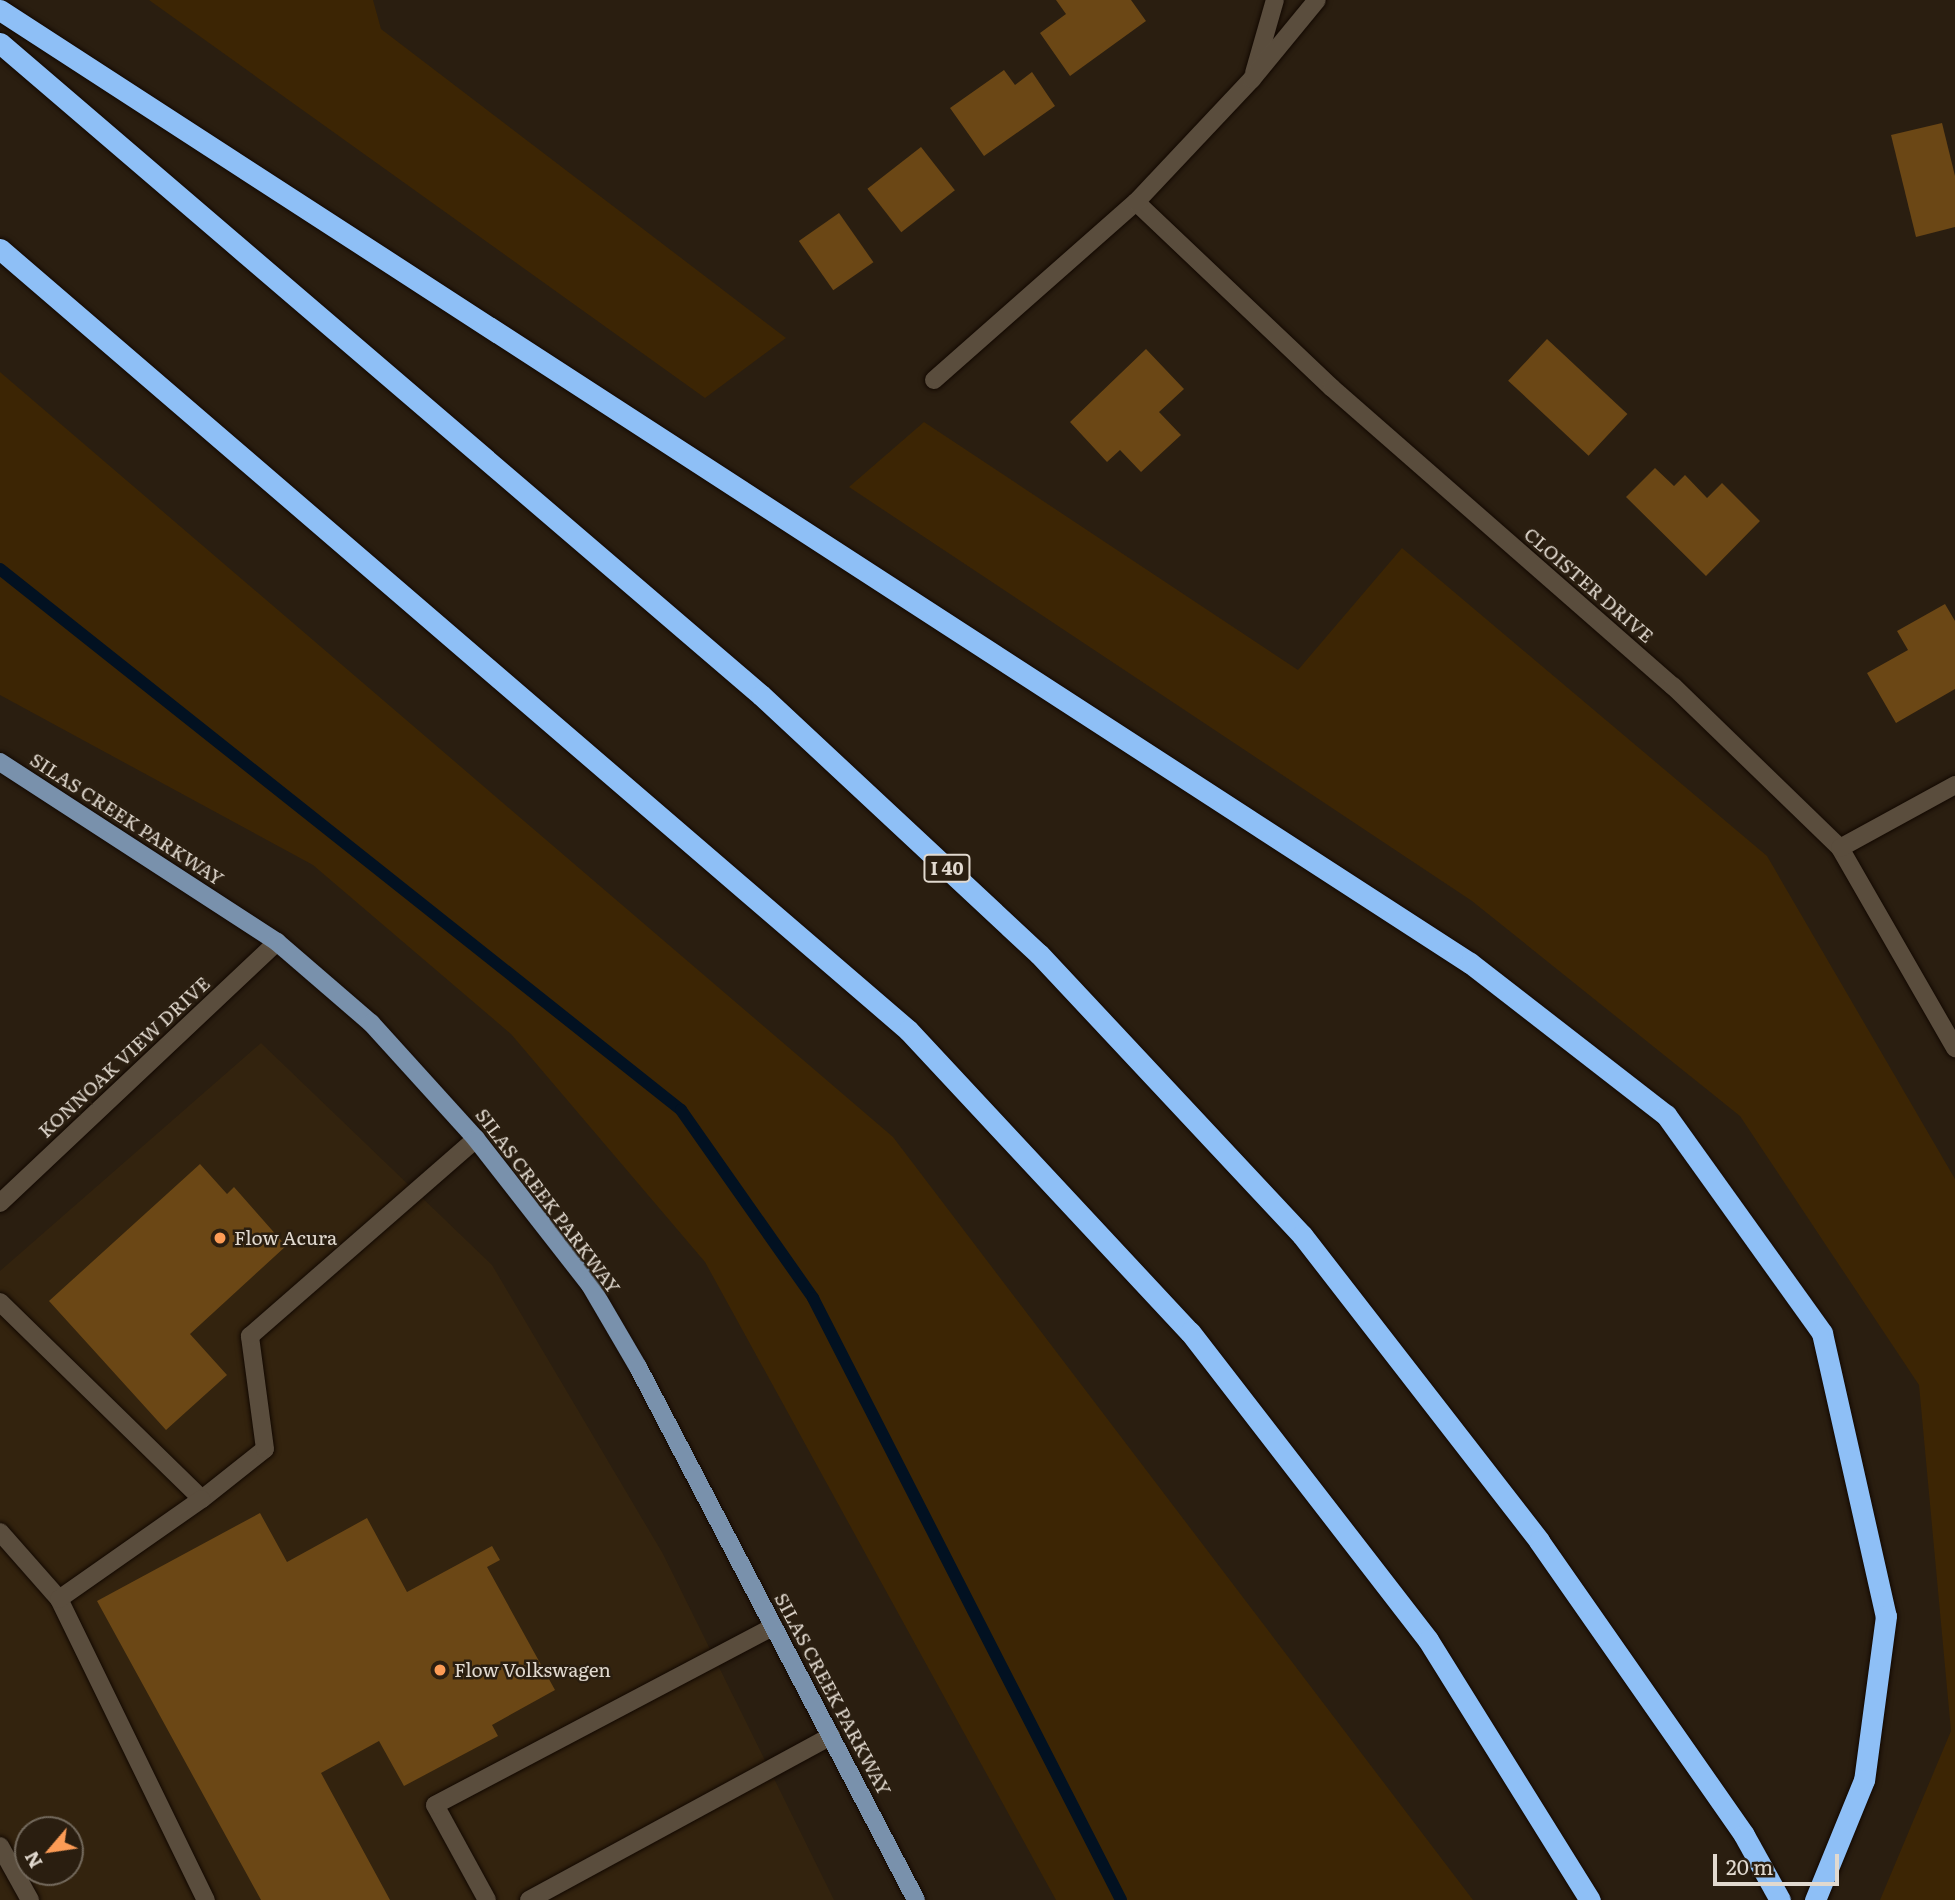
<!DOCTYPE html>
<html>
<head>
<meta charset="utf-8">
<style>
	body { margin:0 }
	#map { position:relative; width:1955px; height:1900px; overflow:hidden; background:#2a1e10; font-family:Literata,serif }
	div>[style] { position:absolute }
	.built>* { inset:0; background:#33230e }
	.green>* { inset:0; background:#3c2504 }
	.stream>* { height:12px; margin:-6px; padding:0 6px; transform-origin:6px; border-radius:6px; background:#021121 }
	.building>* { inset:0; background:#6b4715; transform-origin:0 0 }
	.roads { filter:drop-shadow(0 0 2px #120800) drop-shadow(0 0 2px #120800) }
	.minor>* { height:18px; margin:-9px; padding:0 9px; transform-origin:9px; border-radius:9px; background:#5a4d3d }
	.major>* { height:18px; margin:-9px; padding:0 9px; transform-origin:9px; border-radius:9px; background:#7991ac }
	.highway>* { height:21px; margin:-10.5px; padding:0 10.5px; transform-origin:10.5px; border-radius:10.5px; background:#8ebff6 }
	.dots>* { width:19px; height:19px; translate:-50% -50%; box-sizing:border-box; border:4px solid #2a1e10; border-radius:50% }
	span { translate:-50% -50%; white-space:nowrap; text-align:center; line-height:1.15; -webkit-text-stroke:5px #2a1e10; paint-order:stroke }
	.shield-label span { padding:2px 5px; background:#2a1e10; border:2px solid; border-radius:5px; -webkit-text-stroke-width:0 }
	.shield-label { font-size:18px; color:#e1d9cf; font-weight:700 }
	.street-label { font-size:19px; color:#e1d9cf }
	.poi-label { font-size:19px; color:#e1d9cf }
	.left { translate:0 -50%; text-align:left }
	.north { position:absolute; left:14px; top:1816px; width:70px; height:70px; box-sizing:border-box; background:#2a1e10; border:2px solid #73695c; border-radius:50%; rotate:241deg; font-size:19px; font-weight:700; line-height:28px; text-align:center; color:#e1d9cf }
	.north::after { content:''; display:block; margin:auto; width:24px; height:32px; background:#fd9c56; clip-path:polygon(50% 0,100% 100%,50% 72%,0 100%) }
	.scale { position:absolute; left:1713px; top:1854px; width:126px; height:32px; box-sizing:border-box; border:4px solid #e1d9cf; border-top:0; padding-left:9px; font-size:21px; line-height:24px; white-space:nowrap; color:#e1d9cf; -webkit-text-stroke:5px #2a1e10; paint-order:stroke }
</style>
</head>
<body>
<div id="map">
	<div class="built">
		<div style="clip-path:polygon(evenodd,261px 1043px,492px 1265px,663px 1554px,834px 1900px,0 1900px,0 1271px,261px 1043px,28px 1830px,70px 1830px,70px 1872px,28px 1872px,28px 1830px)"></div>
	</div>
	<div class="green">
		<div style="clip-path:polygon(149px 0,373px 0,381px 29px,786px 338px,705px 398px)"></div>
		<div style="clip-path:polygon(0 372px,893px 1137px,1473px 1900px,1056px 1900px,705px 1262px,511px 1034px,313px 865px,0 695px)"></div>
		<div style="clip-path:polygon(924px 422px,1298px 670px,1402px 548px,1767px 856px,1955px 1179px,1955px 1900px,1880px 1900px,1951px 1731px,1919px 1385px,1740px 1116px,1472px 901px,849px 487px)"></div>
	</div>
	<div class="stream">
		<div style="left:0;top:569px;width:870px;rotate:38.46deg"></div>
		<div style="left:681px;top:1110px;width:230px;rotate:54.9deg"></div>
		<div style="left:813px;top:1298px;width:676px;rotate:62.9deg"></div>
	</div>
	<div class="building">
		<div style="clip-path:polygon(1056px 0,1131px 0,1146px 21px,1070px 76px,1040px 33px,1066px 14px)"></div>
		<div style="clip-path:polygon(1004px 70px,1015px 85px,1032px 72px,1055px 106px,984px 156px,950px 108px)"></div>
		<div style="clip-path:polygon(1942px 123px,1955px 176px,1955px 227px,1916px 237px,1891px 135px)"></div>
		<div style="left:921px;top:147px;width:55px;height:68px;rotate:52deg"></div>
		<div style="left:839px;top:213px;width:60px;height:49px;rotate:55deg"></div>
		<div style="left:1547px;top:339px;width:110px;height:57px;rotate:43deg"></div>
		<div style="clip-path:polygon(1146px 349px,1184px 389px,1159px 412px,1181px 435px,1141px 472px,1120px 450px,1107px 462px,1070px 422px)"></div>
		<div style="clip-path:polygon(1655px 468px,1674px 486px,1685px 475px,1707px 498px,1722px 483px,1760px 521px,1706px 576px,1626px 497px)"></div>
		<div style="clip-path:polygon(1945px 604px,1955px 621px,1955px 689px,1896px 723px,1867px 673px,1908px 650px,1897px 631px)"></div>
		<div style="clip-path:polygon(200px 1164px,227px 1194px,234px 1187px,286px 1246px,190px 1334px,227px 1375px,166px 1430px,49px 1301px)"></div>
		<div style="clip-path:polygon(260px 1513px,287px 1562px,367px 1518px,407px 1592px,492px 1546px,500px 1560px,487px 1567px,555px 1690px,492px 1725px,498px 1736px,404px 1786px,379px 1741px,321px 1773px,390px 1900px,261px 1900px,97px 1601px)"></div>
	</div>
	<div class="roads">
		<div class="minor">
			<div style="left:1254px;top:73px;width:76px;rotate:-74deg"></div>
			<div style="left:1136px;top:202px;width:270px;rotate:43.5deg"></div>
			<div style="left:1332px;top:388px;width:453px;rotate:41.2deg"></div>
			<div style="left:1673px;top:686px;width:233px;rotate:44.1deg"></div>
			<div style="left:1840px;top:848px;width:231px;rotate:60.1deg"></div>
			<div style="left:934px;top:380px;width:269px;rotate:-41.4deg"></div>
			<div style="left:1136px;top:202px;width:169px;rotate:-46.7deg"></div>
			<div style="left:1252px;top:79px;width:102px;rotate:-50.6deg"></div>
			<div style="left:1840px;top:848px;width:131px;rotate:-28.7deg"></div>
			<div style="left:0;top:1203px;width:381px;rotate:-43.3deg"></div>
			<div style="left:0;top:1302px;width:282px;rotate:44.3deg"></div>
			<div style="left:202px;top:1499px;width:80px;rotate:-38.4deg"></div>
			<div style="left:265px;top:1449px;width:114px;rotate:-97.6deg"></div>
			<div style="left:250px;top:1336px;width:300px;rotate:-41.1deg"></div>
			<div style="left:0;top:1532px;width:89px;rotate:48.6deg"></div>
			<div style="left:59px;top:1599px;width:335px;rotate:64deg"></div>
			<div style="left:59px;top:1599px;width:174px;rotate:-35deg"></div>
			<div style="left:0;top:1846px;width:62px;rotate:60.9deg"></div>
			<div style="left:487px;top:1900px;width:108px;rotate:-118.7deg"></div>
			<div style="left:435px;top:1805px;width:383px;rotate:-27.8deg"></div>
			<div style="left:529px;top:1900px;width:344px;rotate:-28.5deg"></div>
		</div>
		<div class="major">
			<div style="left:0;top:762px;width:330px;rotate:33deg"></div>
			<div style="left:277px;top:942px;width:124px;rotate:40.8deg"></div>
			<div style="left:371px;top:1023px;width:156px;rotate:47.8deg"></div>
			<div style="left:476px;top:1139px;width:185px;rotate:52deg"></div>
			<div style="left:590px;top:1285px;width:95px;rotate:59.7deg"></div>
			<div style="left:638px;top:1367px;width:601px;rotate:62.45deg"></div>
		</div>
		<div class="highway">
			<div style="left:0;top:10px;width:1752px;rotate:32.96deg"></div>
			<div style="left:1470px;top:963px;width:248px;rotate:37.8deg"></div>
			<div style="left:1666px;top:1115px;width:268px;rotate:54.4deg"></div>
			<div style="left:1822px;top:1333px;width:290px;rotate:77.3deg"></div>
			<div style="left:1886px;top:1616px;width:165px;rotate:97.6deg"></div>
			<div style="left:1864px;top:1780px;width:130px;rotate:112.2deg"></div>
			<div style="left:0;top:43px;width:1002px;rotate:40.59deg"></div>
			<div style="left:761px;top:695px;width:380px;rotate:43deg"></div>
			<div style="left:1039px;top:954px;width:385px;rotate:46.9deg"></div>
			<div style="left:1302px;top:1235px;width:387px;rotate:52.2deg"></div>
			<div style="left:1539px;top:1541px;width:358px;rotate:55.1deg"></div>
			<div style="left:1744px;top:1835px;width:74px;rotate:61deg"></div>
			<div style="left:0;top:249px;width:1198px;rotate:40.7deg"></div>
			<div style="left:908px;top:1030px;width:413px;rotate:47deg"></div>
			<div style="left:1190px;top:1332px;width:389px;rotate:52.3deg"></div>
			<div style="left:1428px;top:1640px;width:306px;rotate:58.1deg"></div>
		</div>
	</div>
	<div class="dots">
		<div style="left:220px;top:1238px;background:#fd9c56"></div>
		<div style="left:440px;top:1670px;background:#fd9c56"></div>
	</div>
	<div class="shield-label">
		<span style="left:947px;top:868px">I 40</span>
	</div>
	<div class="street-label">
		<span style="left:1589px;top:585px;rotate:41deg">CLOISTER DRIVE</span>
		<span style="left:127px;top:819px;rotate:33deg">SILAS CREEK PARKWAY</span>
		<span style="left:124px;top:1057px;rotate:-43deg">KONNOAK VIEW DRIVE</span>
		<span style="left:548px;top:1201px;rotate:53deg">SILAS CREEK PARKWAY</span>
		<span style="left:833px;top:1694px;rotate:62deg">SILAS CREEK PARKWAY</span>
	</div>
	<div class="poi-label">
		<span class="left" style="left:234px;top:1238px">Flow Acura</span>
		<span class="left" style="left:454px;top:1670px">Flow Volkswagen</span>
	</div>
	<div class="north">N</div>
	<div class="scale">20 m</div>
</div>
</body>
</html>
